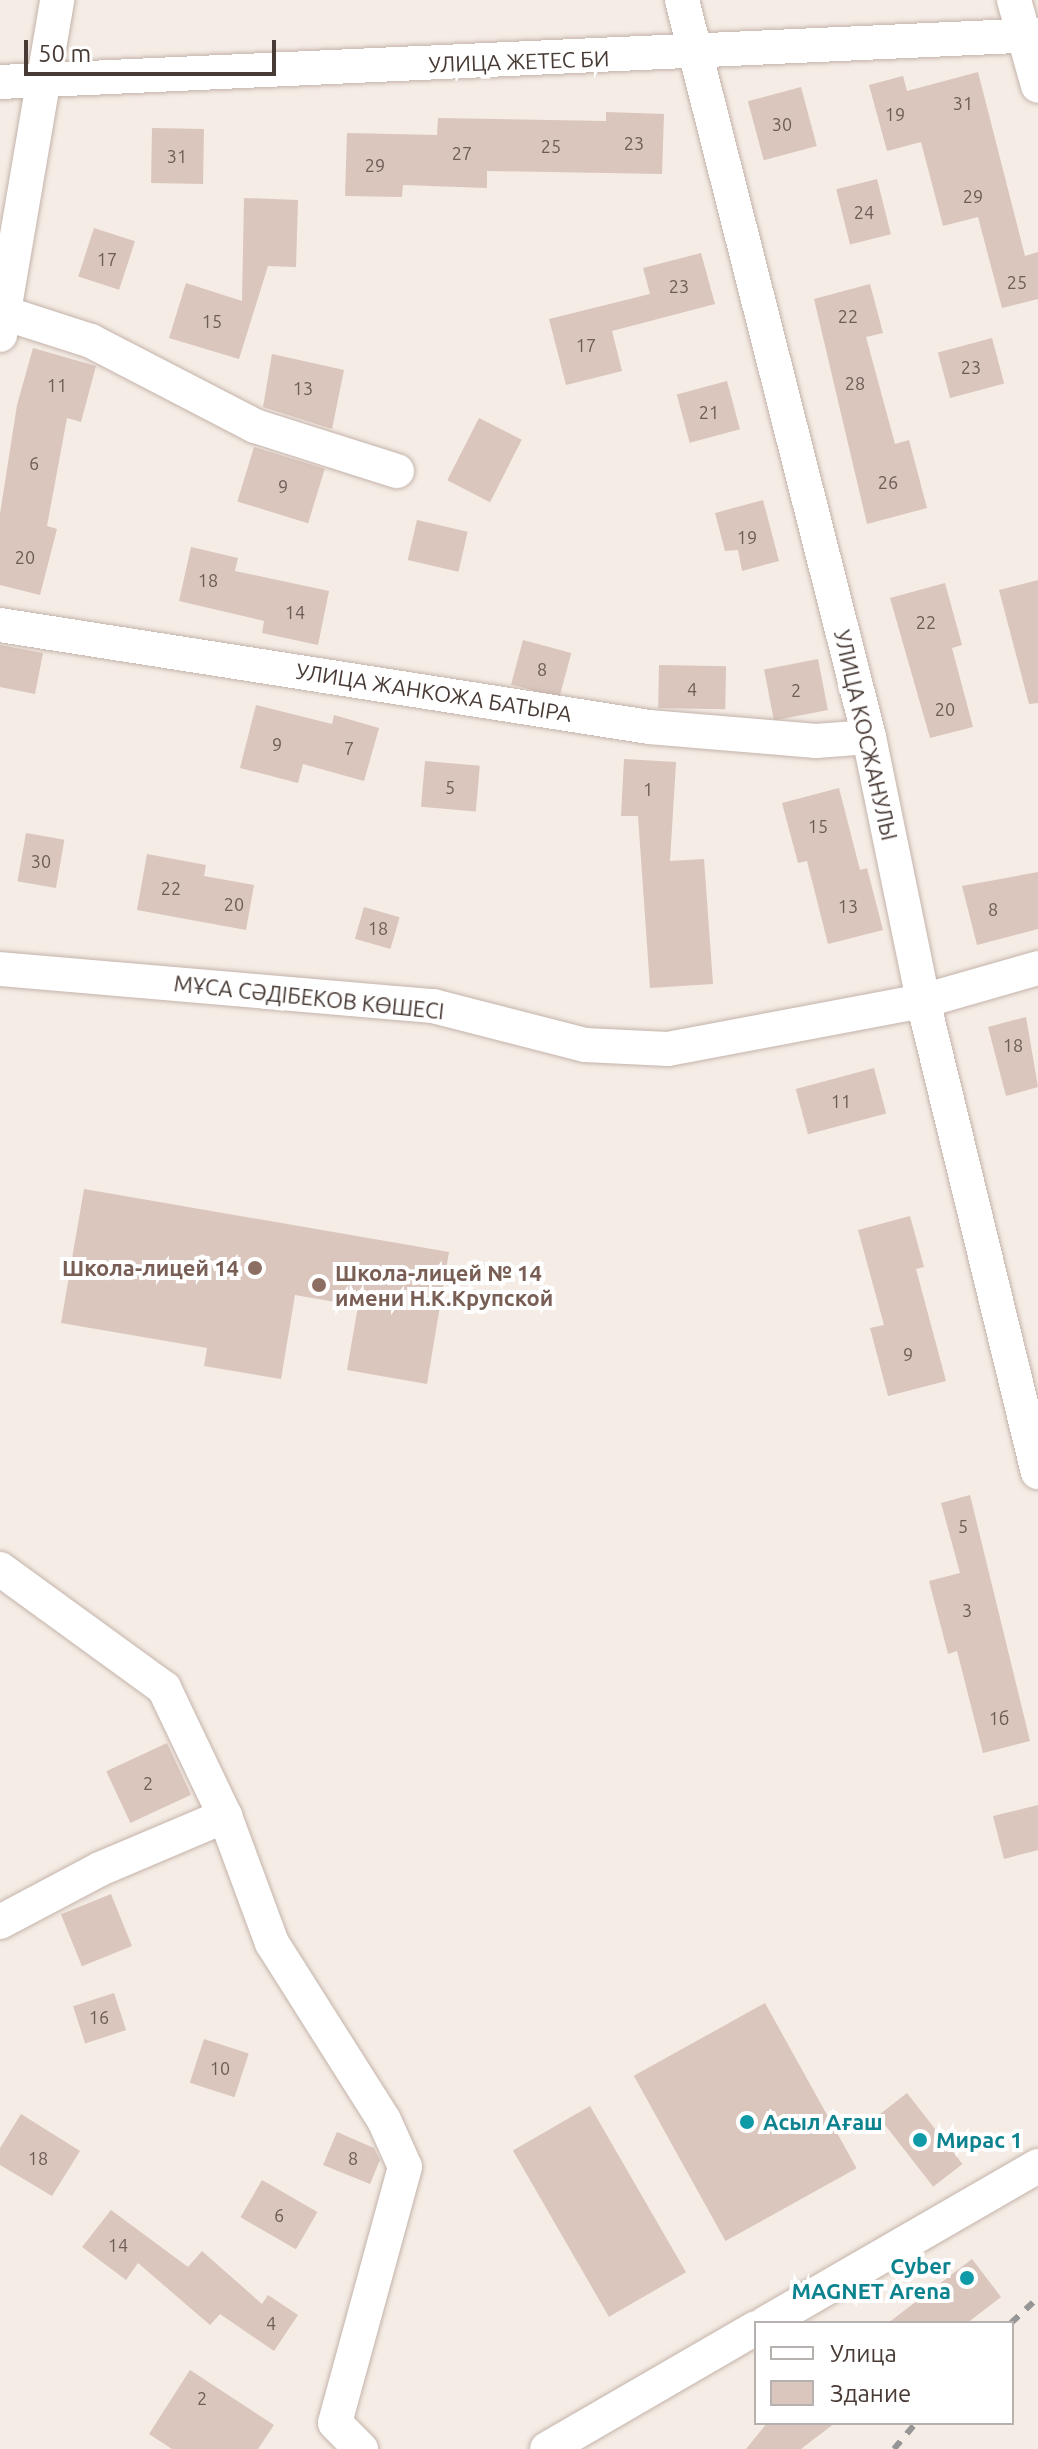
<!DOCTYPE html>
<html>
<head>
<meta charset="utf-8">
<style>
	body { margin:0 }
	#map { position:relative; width:1038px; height:2449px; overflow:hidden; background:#f4ece5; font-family:Ubuntu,sans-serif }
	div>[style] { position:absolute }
	.building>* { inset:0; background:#dac6bd; transform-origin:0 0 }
	.roads { filter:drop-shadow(0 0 2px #c4b3aa) drop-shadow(0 0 2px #c4b3aa) }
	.minor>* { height:34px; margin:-17px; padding:0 17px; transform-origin:17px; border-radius:17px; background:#fff }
	.rail>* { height:6px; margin-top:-3px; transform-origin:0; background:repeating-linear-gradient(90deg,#969696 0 10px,transparent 0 20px) }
	.dots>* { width:22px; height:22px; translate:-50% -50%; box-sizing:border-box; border:4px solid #fff; border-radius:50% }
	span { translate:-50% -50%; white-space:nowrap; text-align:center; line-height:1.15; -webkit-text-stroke:8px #fff; paint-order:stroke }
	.number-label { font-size:18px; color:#6c5d56 }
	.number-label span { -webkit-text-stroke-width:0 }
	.street-label { font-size:22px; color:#483a34 }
	.education-label { font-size:22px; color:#785e54; font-weight:700 }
	.right { translate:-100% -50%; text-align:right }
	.left { translate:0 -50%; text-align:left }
	.culture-label { font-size:22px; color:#0d838f; font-weight:700 }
	.legend { position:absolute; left:754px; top:2321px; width:260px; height:104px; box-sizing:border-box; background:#fff; border:2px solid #b6b0ae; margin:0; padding:10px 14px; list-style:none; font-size:24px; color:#483a34 }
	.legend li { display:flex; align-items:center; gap:16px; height:40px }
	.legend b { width:40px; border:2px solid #b6b0ae }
	.scale { position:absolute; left:24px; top:40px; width:252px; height:36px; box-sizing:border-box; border:4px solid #483a34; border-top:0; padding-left:10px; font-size:24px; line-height:28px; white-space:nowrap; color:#483a34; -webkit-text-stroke:6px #fff; paint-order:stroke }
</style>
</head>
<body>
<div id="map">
	<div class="building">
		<div style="clip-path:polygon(978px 72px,1025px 256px,1038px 252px,1038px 299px,1002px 308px,978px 217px,943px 226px,921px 142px,887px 151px,869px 85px,903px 76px,907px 91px)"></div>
		<div style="left:801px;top:87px;width:61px;height:55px;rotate:75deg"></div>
		<div style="clip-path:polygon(606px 112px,664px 114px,662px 174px,487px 171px,487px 188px,403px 185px,402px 197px,345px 196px,347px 133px,437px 135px,438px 118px,606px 121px)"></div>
		<div style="left:152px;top:128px;width:52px;height:55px;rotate:1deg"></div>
		<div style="left:877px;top:179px;width:57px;height:42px;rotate:76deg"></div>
		<div style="clip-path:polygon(244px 198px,298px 200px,296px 267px,268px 266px,239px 359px,169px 338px,186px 283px,242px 301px)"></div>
		<div style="left:94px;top:228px;width:43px;height:51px;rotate:18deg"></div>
		<div style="clip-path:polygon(701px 253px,715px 304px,612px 331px,622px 371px,566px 385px,549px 319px,650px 294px,643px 268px)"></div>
		<div style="clip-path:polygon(870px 284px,883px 333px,866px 337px,895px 444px,909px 440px,927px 508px,867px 524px,814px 299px)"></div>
		<div style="left:992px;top:338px;width:47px;height:56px;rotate:75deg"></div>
		<div style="clip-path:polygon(33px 348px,96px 366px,81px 422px,67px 418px,47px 526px,57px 529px,40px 595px,0 585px,0 514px,17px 405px)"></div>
		<div style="clip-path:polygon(272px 354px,344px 370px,332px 429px,263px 407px)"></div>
		<div style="left:727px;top:381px;width:50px;height:52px;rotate:75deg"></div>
		<div style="left:479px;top:418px;width:48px;height:70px;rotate:27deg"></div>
		<div style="left:254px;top:447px;width:74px;height:57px;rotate:17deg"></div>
		<div style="clip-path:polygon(763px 500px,779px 561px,742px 571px,738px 550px,725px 551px,715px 513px)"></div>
		<div style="left:417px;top:520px;width:52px;height:41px;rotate:13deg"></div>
		<div style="clip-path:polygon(191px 547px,238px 558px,235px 571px,329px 591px,318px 645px,262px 633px,264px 621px,179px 601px)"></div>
		<div style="clip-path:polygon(1038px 580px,1038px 703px,1029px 704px,999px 590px)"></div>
		<div style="clip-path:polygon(945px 583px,962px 645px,952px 648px,973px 727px,930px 738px,890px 598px)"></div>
		<div style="left:523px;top:640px;width:50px;height:46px;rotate:15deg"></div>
		<div style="clip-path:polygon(0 645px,43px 653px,35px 694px,0 687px)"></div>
		<div style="left:818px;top:659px;width:52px;height:55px;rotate:79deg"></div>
		<div style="left:659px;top:665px;width:67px;height:43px;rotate:1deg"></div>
		<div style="clip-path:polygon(256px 705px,332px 724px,334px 715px,379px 728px,364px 781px,303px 764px,298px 783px,240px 768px)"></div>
		<div style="clip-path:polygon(624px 759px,676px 762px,670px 861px,704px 859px,713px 984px,650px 988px,638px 816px,621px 816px)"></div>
		<div style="left:425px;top:761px;width:55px;height:46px;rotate:5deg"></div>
		<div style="clip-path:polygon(839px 788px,860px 870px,867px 868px,883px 930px,828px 944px,807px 861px,798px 863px,782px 803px)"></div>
		<div style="left:26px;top:833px;width:39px;height:49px;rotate:10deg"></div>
		<div style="clip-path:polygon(147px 854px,206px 865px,204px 876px,254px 885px,246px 930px,137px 910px)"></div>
		<div style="clip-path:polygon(1038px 872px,1038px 929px,977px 945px,962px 886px)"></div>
		<div style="left:364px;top:907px;width:37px;height:33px;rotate:16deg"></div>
		<div style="clip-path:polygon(1026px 1017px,1038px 1087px,1006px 1096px,988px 1027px)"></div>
		<div style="left:874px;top:1068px;width:47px;height:81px;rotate:75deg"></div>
		<div style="clip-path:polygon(84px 1189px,449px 1252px,427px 1384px,347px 1370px,358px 1306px,295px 1295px,281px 1379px,204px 1366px,207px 1348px,61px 1323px)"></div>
		<div style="clip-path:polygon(910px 1216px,924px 1267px,916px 1269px,946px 1381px,888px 1396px,870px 1328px,884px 1325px,858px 1230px)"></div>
		<div style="clip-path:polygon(970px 1495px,1030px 1741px,983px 1753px,957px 1651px,948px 1654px,929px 1581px,960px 1573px,941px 1503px)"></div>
		<div style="left:167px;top:1743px;width:57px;height:67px;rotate:65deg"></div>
		<div style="clip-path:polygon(1038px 1805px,1038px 1850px,1004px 1859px,993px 1816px)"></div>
		<div style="left:111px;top:1894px;width:56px;height:54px;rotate:68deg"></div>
		<div style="left:114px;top:1993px;width:39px;height:43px;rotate:72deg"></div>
		<div style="left:765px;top:2003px;width:189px;height:150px;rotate:61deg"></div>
		<div style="left:204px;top:2039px;width:47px;height:46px;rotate:18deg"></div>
		<div style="left:907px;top:2093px;width:90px;height:37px;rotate:52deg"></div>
		<div style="left:590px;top:2106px;width:192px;height:89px;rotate:60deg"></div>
		<div style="clip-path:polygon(21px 2114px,80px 2151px,52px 2196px,0 2165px,0 2148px)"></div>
		<div style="clip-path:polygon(337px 2132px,374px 2148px,380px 2160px,370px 2184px,323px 2165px)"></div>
		<div style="left:262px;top:2180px;width:64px;height:43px;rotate:30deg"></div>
		<div style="clip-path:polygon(111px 2210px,188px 2267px,202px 2251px,262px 2304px,268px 2295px,298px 2315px,274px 2351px,220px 2314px,210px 2325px,138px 2263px,126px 2280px,82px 2247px)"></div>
		<div style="clip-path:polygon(972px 2259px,1001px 2297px,967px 2323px,888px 2323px)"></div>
		<div style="clip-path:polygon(190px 2370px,274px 2425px,258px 2449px,172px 2449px,149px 2434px)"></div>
		<div style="clip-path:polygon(767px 2423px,835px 2423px,801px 2449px,746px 2449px)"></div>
	</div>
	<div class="roads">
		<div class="minor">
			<div style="left:682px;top:0;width:760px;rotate:75.76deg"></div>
			<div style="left:869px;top:737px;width:269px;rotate:78.4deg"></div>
			<div style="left:923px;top:1001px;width:485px;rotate:76.3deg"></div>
			<div style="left:1014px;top:0;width:89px;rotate:74.4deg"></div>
			<div style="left:0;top:82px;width:1039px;rotate:-2.59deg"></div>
			<div style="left:4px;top:313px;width:91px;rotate:17.8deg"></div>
			<div style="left:91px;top:341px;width:185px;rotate:27.4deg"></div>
			<div style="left:255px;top:426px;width:149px;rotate:17.6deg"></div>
			<div style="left:0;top:335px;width:340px;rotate:-80.3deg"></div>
			<div style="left:0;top:625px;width:657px;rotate:8.93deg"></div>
			<div style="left:649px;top:727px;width:168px;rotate:4.8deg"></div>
			<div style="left:816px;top:741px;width:53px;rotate:-4.3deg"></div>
			<div style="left:0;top:969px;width:435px;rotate:4.9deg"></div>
			<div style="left:433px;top:1006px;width:157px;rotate:14.4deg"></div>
			<div style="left:585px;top:1045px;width:83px;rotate:2.8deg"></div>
			<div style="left:668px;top:1049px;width:259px;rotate:-10.7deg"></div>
			<div style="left:923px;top:1001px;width:120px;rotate:-16deg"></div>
			<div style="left:0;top:1569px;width:203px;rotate:36deg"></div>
			<div style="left:164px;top:1688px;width:142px;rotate:64.5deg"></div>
			<div style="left:225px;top:1816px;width:135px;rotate:69.7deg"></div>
			<div style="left:272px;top:1943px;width:209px;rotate:57.7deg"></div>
			<div style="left:384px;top:2120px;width:51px;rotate:65.9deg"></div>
			<div style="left:405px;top:2167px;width:265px;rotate:105.3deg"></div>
			<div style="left:335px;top:2423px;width:37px;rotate:45deg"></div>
			<div style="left:0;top:1922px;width:113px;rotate:-27.9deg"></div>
			<div style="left:100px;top:1869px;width:136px;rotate:-23deg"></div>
			<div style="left:766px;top:2323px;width:314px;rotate:-30deg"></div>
			<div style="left:547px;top:2449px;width:241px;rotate:-30.1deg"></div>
		</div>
	</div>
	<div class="rail">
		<div style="left:1011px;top:2323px;width:37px;rotate:-43deg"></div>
		<div style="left:894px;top:2449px;width:34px;rotate:-50deg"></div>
	</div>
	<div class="dots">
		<div style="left:255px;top:1268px;background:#8d6e63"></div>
		<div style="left:319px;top:1285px;background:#8d6e63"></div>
		<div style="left:747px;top:2122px;background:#0f9aa8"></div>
		<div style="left:920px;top:2140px;background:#0f9aa8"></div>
		<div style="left:967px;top:2278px;background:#0f9aa8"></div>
	</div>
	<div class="number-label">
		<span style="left:963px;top:103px">31</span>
		<span style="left:895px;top:114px">19</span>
		<span style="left:782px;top:124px">30</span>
		<span style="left:634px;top:143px">23</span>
		<span style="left:551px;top:146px">25</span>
		<span style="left:462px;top:153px">27</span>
		<span style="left:177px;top:156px">31</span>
		<span style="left:375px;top:165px">29</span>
		<span style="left:973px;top:196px">29</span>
		<span style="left:864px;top:212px">24</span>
		<span style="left:107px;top:259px">17</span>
		<span style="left:1017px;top:282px">25</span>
		<span style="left:679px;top:286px">23</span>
		<span style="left:848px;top:316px">22</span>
		<span style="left:212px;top:321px">15</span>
		<span style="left:586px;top:345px">17</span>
		<span style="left:971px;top:367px">23</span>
		<span style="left:855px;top:383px">28</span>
		<span style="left:57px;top:385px">11</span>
		<span style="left:303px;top:388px">13</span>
		<span style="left:709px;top:412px">21</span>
		<span style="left:34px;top:463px">6</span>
		<span style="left:888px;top:482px">26</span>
		<span style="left:283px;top:486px">9</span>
		<span style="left:747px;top:537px">19</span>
		<span style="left:25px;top:557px">20</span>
		<span style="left:208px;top:580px">18</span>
		<span style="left:295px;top:612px">14</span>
		<span style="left:926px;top:622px">22</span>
		<span style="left:542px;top:669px">8</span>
		<span style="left:692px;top:689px">4</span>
		<span style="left:796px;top:690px">2</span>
		<span style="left:945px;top:709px">20</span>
		<span style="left:277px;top:744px">9</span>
		<span style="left:349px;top:748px">7</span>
		<span style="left:450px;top:787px">5</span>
		<span style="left:648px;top:789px">1</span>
		<span style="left:818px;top:826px">15</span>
		<span style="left:41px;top:861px">30</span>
		<span style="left:171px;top:888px">22</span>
		<span style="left:234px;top:904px">20</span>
		<span style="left:848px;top:906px">13</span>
		<span style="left:993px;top:909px">8</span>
		<span style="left:378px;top:928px">18</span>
		<span style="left:1013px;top:1045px">18</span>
		<span style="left:841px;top:1101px">11</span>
		<span style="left:908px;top:1354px">9</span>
		<span style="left:963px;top:1526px">5</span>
		<span style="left:967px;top:1610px">3</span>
		<span style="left:999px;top:1718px">1б</span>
		<span style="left:148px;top:1783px">2</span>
		<span style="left:99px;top:2017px">16</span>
		<span style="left:220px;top:2068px">10</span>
		<span style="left:38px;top:2158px">18</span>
		<span style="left:353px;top:2158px">8</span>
		<span style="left:279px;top:2215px">6</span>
		<span style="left:118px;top:2245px">14</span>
		<span style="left:271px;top:2323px">4</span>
		<span style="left:202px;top:2398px">2</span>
	</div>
	<div class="street-label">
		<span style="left:519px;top:61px;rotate:-2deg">УЛИЦА ЖЕТЕС БИ</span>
		<span style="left:434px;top:692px;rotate:9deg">УЛИЦА ЖАНКОЖА БАТЫРА</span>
		<span style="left:866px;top:735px;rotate:77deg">УЛИЦА КОСЖАНУЛЫ</span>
		<span style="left:309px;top:997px;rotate:6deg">МҰСА СӘДІБЕКОВ КӨШЕСІ</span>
	</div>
	<div class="education-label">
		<span class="right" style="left:239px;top:1268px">Школа-лицей 14</span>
		<span class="left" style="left:335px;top:1285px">Школа-лицей № 14<br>имени Н.К.Крупской</span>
	</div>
	<div class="culture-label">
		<span class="left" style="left:763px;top:2122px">Асыл Ағаш</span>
		<span class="left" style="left:936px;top:2140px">Мирас 1</span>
		<span class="right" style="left:951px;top:2278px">Cyber<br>MAGNET Arena</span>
	</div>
	<ul class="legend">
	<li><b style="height:10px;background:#fff"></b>Улица</li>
	<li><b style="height:22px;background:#dac6bd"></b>Здание</li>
	</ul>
	<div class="scale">50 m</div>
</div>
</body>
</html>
